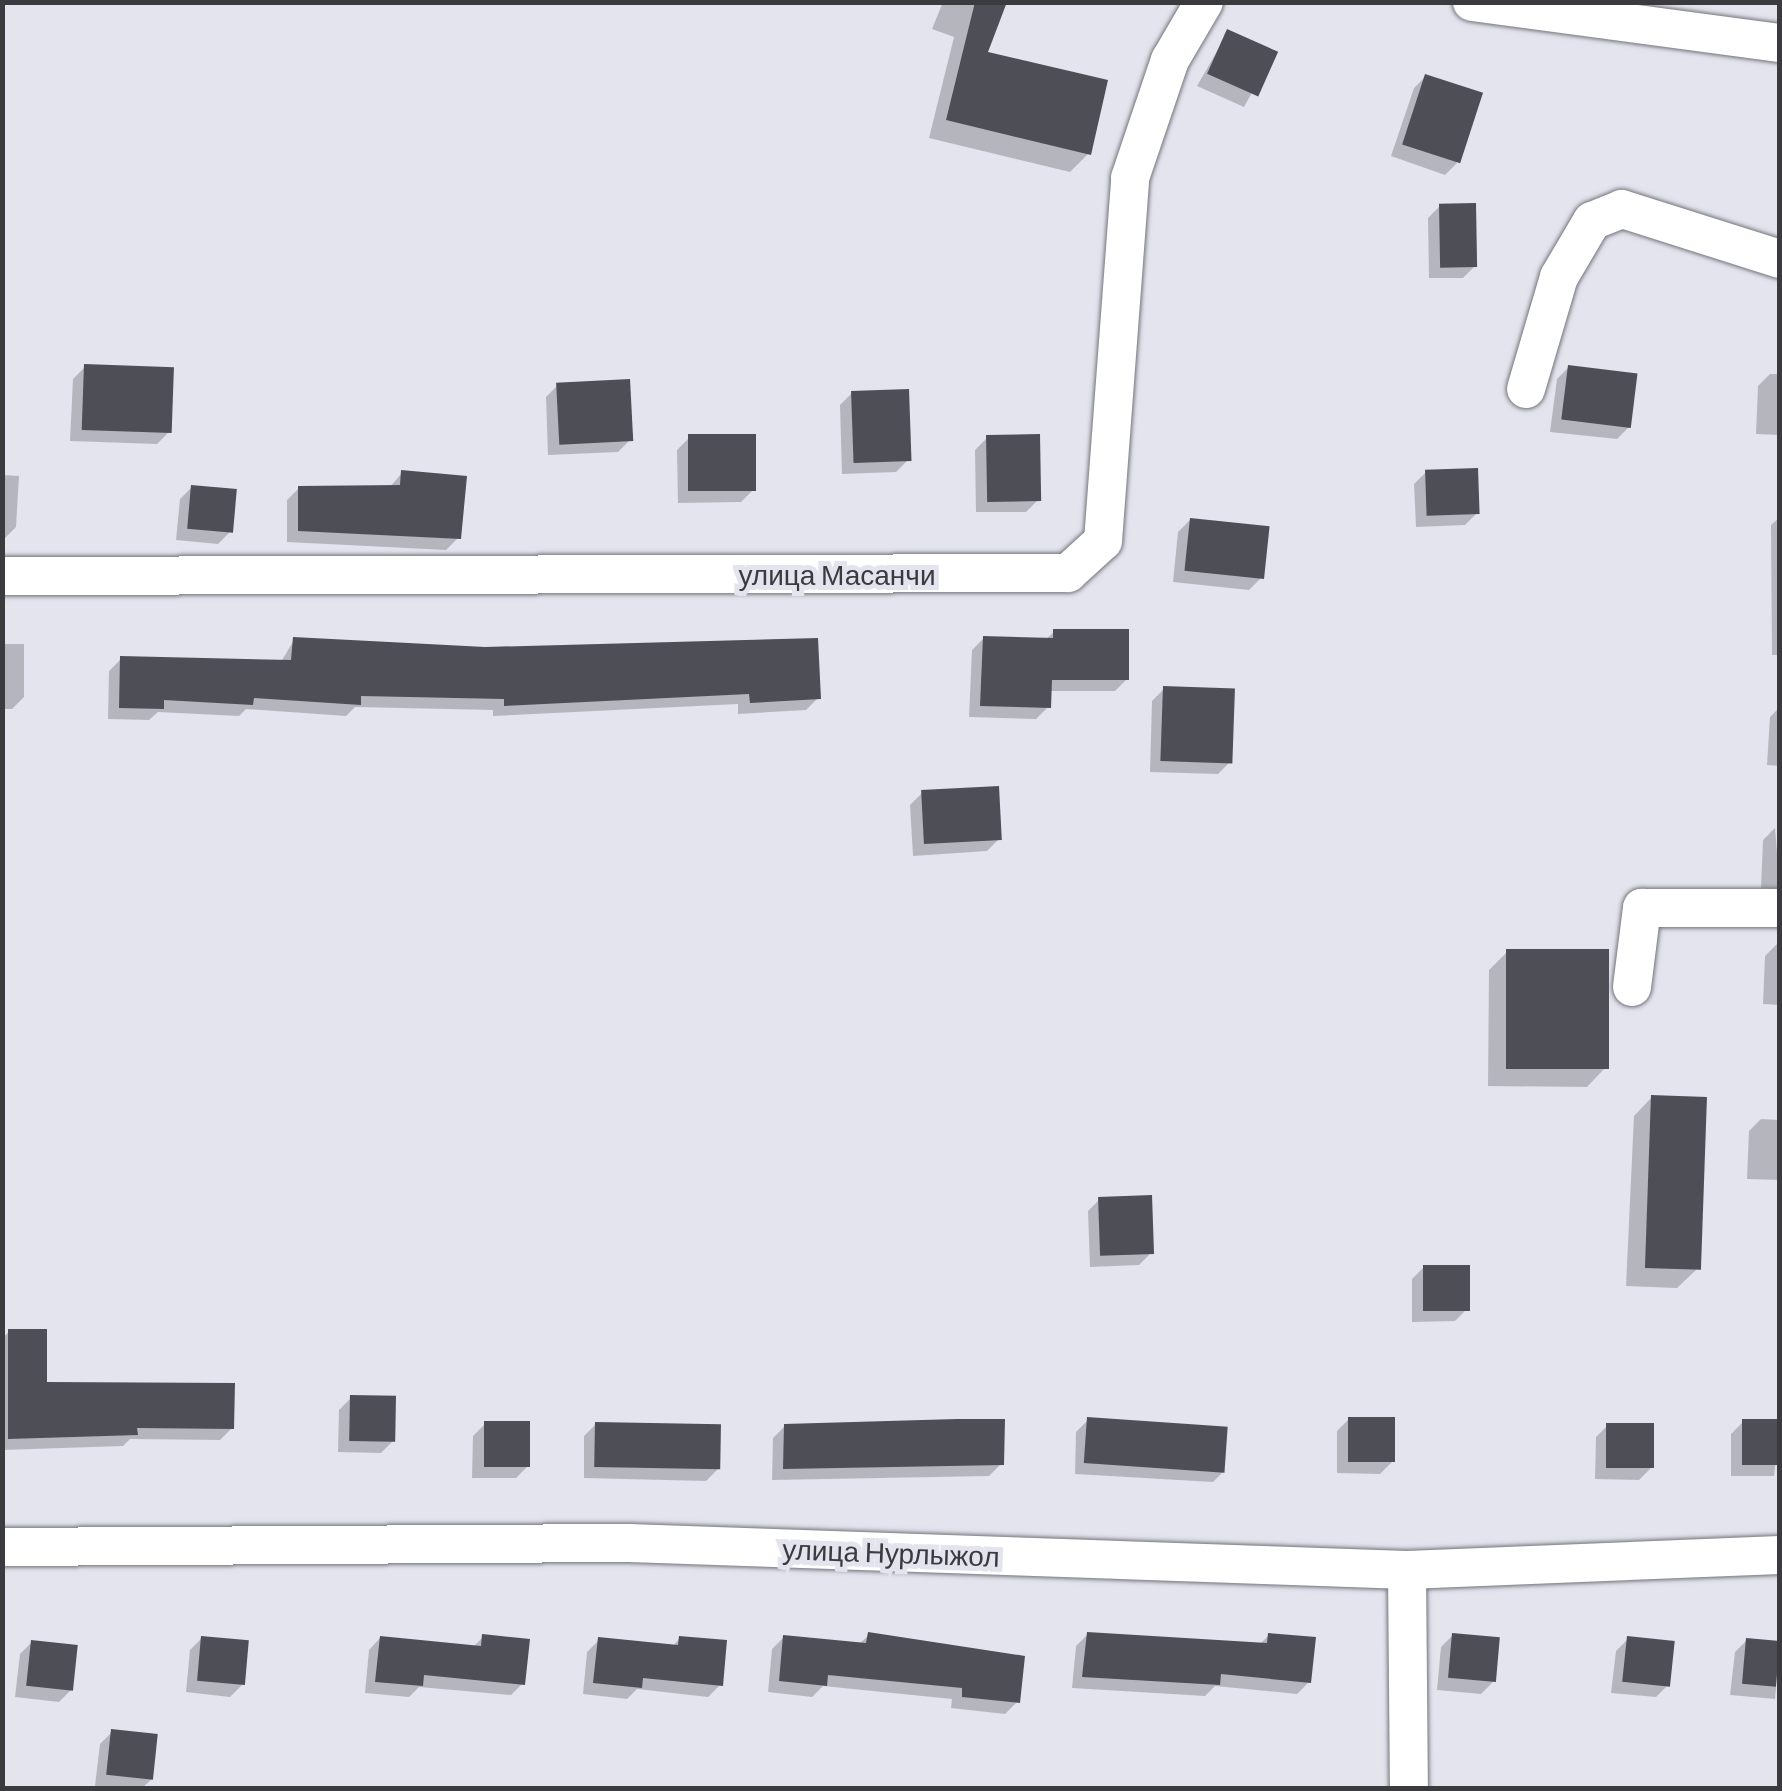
<!DOCTYPE html>
<html>
<head>
<meta charset="utf-8">
<style>
	body { margin:0 }
	#map { position:relative; width:1782px; height:1791px; overflow:hidden; background:#e3e4ed; font-family:Barlow,sans-serif }
	div>[style] { position:absolute }
	.shadow>* { inset:0; background:#0003 }
	.building>* { inset:0; background:#4e4f56; transform-origin:0 0 }
	.roads { filter:drop-shadow(0 0 2px #73747c) drop-shadow(0 0 2px #73747c) }
	.street>* { height:38px; margin:-19px; padding:0 19px; transform-origin:19px; border-radius:19px; background:#fff }
	span { translate:-50% -50%; white-space:nowrap; text-align:center; line-height:1.15; -webkit-text-stroke:10px #e3e4ed; paint-order:stroke }
	.street-label { font-size:28px; color:#3b3b3f }
	.frame { position:absolute; inset:0; border:5px solid #3b3b3f; pointer-events:none }
</style>
</head>
<body>
<div id="map">
	<div class="shadow">
		<div style="clip-path:polygon(943px 2px,1005px 2px,985px 54px,1088px 154px,1070px 172px,929px 138px,954px 37px,932px 29px)"></div>
		<div style="clip-path:polygon(1228px 32px,1274px 53px,1244px 107px,1197px 86px)"></div>
		<div style="clip-path:polygon(1426px 76px,1457px 163px,1445px 175px,1391px 156px,1414px 88px)"></div>
		<div style="clip-path:polygon(1440px 206px,1475px 266px,1463px 278px,1429px 278px,1428px 218px)"></div>
		<div style="clip-path:polygon(85px 367px,169px 432px,157px 444px,70px 441px,73px 379px)"></div>
		<div style="clip-path:polygon(1569px 367px,1629px 427px,1617px 439px,1550px 432px,1557px 379px)"></div>
		<div style="clip-path:polygon(1770px 374px,1780px 374px,1780px 435px,1756px 434px,1758px 386px)"></div>
		<div style="clip-path:polygon(558px 385px,630px 440px,618px 452px,548px 455px,546px 397px)"></div>
		<div style="clip-path:polygon(852px 393px,908px 460px,896px 472px,842px 474px,840px 405px)"></div>
		<div style="clip-path:polygon(689px 438px,753px 490px,741px 502px,678px 503px,677px 450px)"></div>
		<div style="clip-path:polygon(987px 438px,1038px 500px,1026px 512px,976px 512px,975px 450px)"></div>
		<div style="clip-path:polygon(1426px 472px,1477px 513px,1465px 525px,1416px 527px,1414px 484px)"></div>
		<div style="clip-path:polygon(402px 473px,458px 538px,446px 550px,287px 542px,287px 500px,299px 488px,390px 487px)"></div>
		<div style="clip-path:polygon(2px 475px,19px 476px,16px 527px,4px 539px)"></div>
		<div style="clip-path:polygon(192px 487px,230px 532px,218px 544px,176px 540px,180px 499px)"></div>
		<div style="clip-path:polygon(1780px 517px,1780px 655px,1772px 655px,1771px 525px)"></div>
		<div style="clip-path:polygon(1190px 520px,1261px 578px,1249px 590px,1173px 582px,1178px 532px)"></div>
		<div style="clip-path:polygon(1054px 632px,1127px 679px,1115px 691px,1049px 691px,1048px 707px,1036px 719px,969px 717px,972px 650px,984px 638px,1045px 640px)"></div>
		<div style="clip-path:polygon(294px 640px,818px 698px,806px 710px,738px 714px,738px 704px,493px 716px,493px 710px,355px 707px,346px 716px,246px 709px,239px 716px,158px 712px,149px 720px,108px 719px,109px 671px,121px 659px,281px 662px)"></div>
		<div style="clip-path:polygon(2px 644px,24px 644px,24px 697px,12px 709px,2px 709px)"></div>
		<div style="clip-path:polygon(1164px 689px,1230px 762px,1218px 774px,1150px 772px,1152px 701px)"></div>
		<div style="clip-path:polygon(1780px 707px,1780px 766px,1767px 765px,1770px 717px)"></div>
		<div style="clip-path:polygon(922px 793px,999px 839px,987px 851px,913px 856px,910px 805px)"></div>
		<div style="clip-path:polygon(1775px 828px,1780px 889px,1761px 888px,1763px 840px)"></div>
		<div style="clip-path:polygon(1777px 944px,1780px 1005px,1763px 1004px,1765px 956px)"></div>
		<div style="clip-path:polygon(1508px 951px,1605px 1068px,1587px 1087px,1488px 1086px,1489px 970px)"></div>
		<div style="clip-path:polygon(1652px 1097px,1696px 1270px,1677px 1288px,1626px 1286px,1634px 1116px)"></div>
		<div style="clip-path:polygon(1761px 1119px,1780px 1120px,1780px 1180px,1747px 1179px,1749px 1131px)"></div>
		<div style="clip-path:polygon(1100px 1199px,1151px 1253px,1139px 1265px,1090px 1267px,1088px 1211px)"></div>
		<div style="clip-path:polygon(1424px 1267px,1467px 1309px,1455px 1321px,1412px 1322px,1412px 1279px)"></div>
		<div style="clip-path:polygon(9px 1332px,45px 1384px,232px 1428px,220px 1440px,130px 1439px,123px 1446px,2px 1450px,2px 1338px)"></div>
		<div style="clip-path:polygon(351px 1398px,393px 1441px,381px 1453px,338px 1452px,339px 1410px)"></div>
		<div style="clip-path:polygon(1349px 1419px,1392px 1462px,1380px 1474px,1337px 1473px,1337px 1431px)"></div>
		<div style="clip-path:polygon(1088px 1420px,1225px 1470px,1213px 1482px,1075px 1474px,1076px 1432px)"></div>
		<div style="clip-path:polygon(1743px 1422px,1780px 1422px,1774px 1476px,1731px 1476px,1731px 1434px)"></div>
		<div style="clip-path:polygon(485px 1424px,528px 1466px,516px 1478px,472px 1478px,473px 1436px)"></div>
		<div style="clip-path:polygon(596px 1424px,718px 1469px,706px 1481px,584px 1478px,584px 1436px)"></div>
		<div style="clip-path:polygon(1608px 1425px,1651px 1468px,1639px 1480px,1595px 1479px,1596px 1437px)"></div>
		<div style="clip-path:polygon(785px 1426px,1001px 1464px,989px 1476px,772px 1480px,773px 1438px)"></div>
		<div style="clip-path:polygon(1088px 1634px,1259px 1645px,1269px 1635px,1309px 1682px,1297px 1694px,1215px 1686px,1205px 1696px,1072px 1688px,1076px 1646px)"></div>
		<div style="clip-path:polygon(869px 1635px,1017px 1702px,1005px 1714px,951px 1708px,952px 1699px,823px 1686px,812px 1697px,768px 1692px,772px 1649px,784px 1637px,858px 1645px)"></div>
		<div style="clip-path:polygon(1453px 1635px,1493px 1682px,1481px 1694px,1437px 1690px,1441px 1647px)"></div>
		<div style="clip-path:polygon(483px 1637px,523px 1683px,511px 1695px,419px 1687px,409px 1697px,365px 1693px,369px 1650px,380px 1638px,473px 1647px)"></div>
		<div style="clip-path:polygon(202px 1638px,242px 1685px,230px 1697px,186px 1692px,190px 1650px)"></div>
		<div style="clip-path:polygon(680px 1638px,720px 1685px,708px 1697px,637px 1689px,627px 1699px,583px 1694px,587px 1652px,599px 1640px,672px 1647px)"></div>
		<div style="clip-path:polygon(1628px 1639px,1668px 1685px,1656px 1697px,1611px 1693px,1616px 1651px)"></div>
		<div style="clip-path:polygon(1747px 1640px,1780px 1644px,1775px 1699px,1730px 1695px,1735px 1652px)"></div>
		<div style="clip-path:polygon(32px 1642px,71px 1690px,59px 1702px,15px 1697px,20px 1654px)"></div>
		<div style="clip-path:polygon(112px 1732px,152px 1779px,142px 1788px,95px 1786px,100px 1744px)"></div>
	</div>
	<div class="building">
		<div style="clip-path:polygon(975px 2px,1007px 2px,988px 52px,1108px 80px,1091px 155px,946px 120px)"></div>
		<div style="left:1227px;top:29px;width:56px;height:49px;rotate:24deg"></div>
		<div style="left:1425px;top:74px;width:61px;height:74px;rotate:18deg"></div>
		<div style="left:1476px;top:203px;width:64px;height:37px;rotate:89deg"></div>
		<div style="left:84px;top:364px;width:90px;height:66px;rotate:2deg"></div>
		<div style="left:1568px;top:365px;width:70px;height:55px;rotate:7deg"></div>
		<div style="left:630px;top:379px;width:62px;height:74px;rotate:87deg"></div>
		<div style="left:909px;top:389px;width:72px;height:58px;rotate:88deg"></div>
		<div style="left:756px;top:434px;width:57px;height:68px;rotate:90deg"></div>
		<div style="left:1040px;top:434px;width:67px;height:54px;rotate:89deg"></div>
		<div style="left:1478px;top:468px;width:46px;height:53px;rotate:88deg"></div>
		<div style="clip-path:polygon(401px 470px,467px 476px,461px 539px,298px 531px,298px 486px,400px 485px)"></div>
		<div style="left:191px;top:485px;width:46px;height:44px;rotate:5deg"></div>
		<div style="left:1190px;top:518px;width:80px;height:53px;rotate:6deg"></div>
		<div style="clip-path:polygon(1053px 629px,1129px 629px,1129px 680px,1052px 680px,1051px 708px,980px 706px,983px 636px,1053px 638px)"></div>
		<div style="clip-path:polygon(293px 637px,485px 647px,818px 638px,821px 699px,750px 703px,749px 694px,504px 706px,504px 699px,361px 696px,361px 705px,254px 698px,253px 705px,164px 700px,164px 709px,119px 708px,120px 656px,291px 660px)"></div>
		<div style="left:1163px;top:686px;width:72px;height:75px;rotate:2deg"></div>
		<div style="left:999px;top:786px;width:54px;height:78px;rotate:87deg"></div>
		<div style="left:1506px;top:949px;width:103px;height:120px"></div>
		<div style="left:1651px;top:1095px;width:56px;height:173px;rotate:2deg"></div>
		<div style="left:1152px;top:1195px;width:59px;height:54px;rotate:88deg"></div>
		<div style="left:1423px;top:1265px;width:47px;height:46px"></div>
		<div style="clip-path:polygon(8px 1329px,47px 1329px,47px 1382px,235px 1383px,234px 1429px,137px 1428px,138px 1435px,8px 1439px)"></div>
		<div style="left:350px;top:1395px;width:46px;height:46px;rotate:1deg"></div>
		<div style="left:1087px;top:1417px;width:141px;height:46px;rotate:4deg"></div>
		<div style="left:1348px;top:1417px;width:47px;height:45px"></div>
		<div style="clip-path:polygon(957px 1419px,1005px 1419px,1004px 1465px,783px 1469px,784px 1424px)"></div>
		<div style="left:1742px;top:1419px;width:38px;height:46px"></div>
		<div style="left:484px;top:1421px;width:46px;height:46px"></div>
		<div style="left:595px;top:1422px;width:126px;height:45px;rotate:1deg"></div>
		<div style="left:1606px;top:1423px;width:48px;height:45px"></div>
		<div style="clip-path:polygon(868px 1632px,1025px 1656px,1020px 1703px,962px 1697px,962px 1688px,828px 1675px,827px 1686px,779px 1681px,783px 1635px,866px 1643px)"></div>
		<div style="clip-path:polygon(1087px 1632px,1267px 1643px,1268px 1633px,1316px 1637px,1311px 1683px,1221px 1674px,1220px 1685px,1082px 1677px)"></div>
		<div style="left:1452px;top:1633px;width:48px;height:45px;rotate:5deg"></div>
		<div style="clip-path:polygon(482px 1634px,530px 1639px,525px 1685px,424px 1675px,423px 1686px,375px 1682px,380px 1636px,481px 1646px)"></div>
		<div style="left:201px;top:1636px;width:48px;height:45px;rotate:5deg"></div>
		<div style="clip-path:polygon(679px 1636px,727px 1640px,723px 1686px,643px 1678px,642px 1688px,593px 1683px,598px 1637px,678px 1645px)"></div>
		<div style="left:1627px;top:1636px;width:48px;height:46px;rotate:6deg"></div>
		<div style="left:1746px;top:1638px;width:34px;height:46px;rotate:5deg"></div>
		<div style="left:31px;top:1640px;width:47px;height:46px;rotate:6deg"></div>
		<div style="left:111px;top:1729px;width:47px;height:46px;rotate:6deg"></div>
	</div>
	<div class="roads">
		<div class="street">
			<div style="left:1472px;top:2px;width:311px;rotate:7.6deg"></div>
			<div style="left:1526px;top:389px;width:117px;rotate:-73.6deg"></div>
			<div style="left:1559px;top:277px;width:65px;rotate:-59.5deg"></div>
			<div style="left:1592px;top:221px;width:32px;rotate:-22deg"></div>
			<div style="left:1622px;top:209px;width:166px;rotate:17.6deg"></div>
			<div style="left:2px;top:576px;width:1066px;rotate:-0.16deg"></div>
			<div style="left:1068px;top:573px;width:47px;rotate:-42.4deg"></div>
			<div style="left:1103px;top:541px;width:364px;rotate:-85.7deg"></div>
			<div style="left:1130px;top:178px;width:125px;rotate:-71.3deg"></div>
			<div style="left:1170px;top:60px;width:67px;rotate:-59.6deg"></div>
			<div style="left:1632px;top:987px;width:80px;rotate:-82.8deg"></div>
			<div style="left:1642px;top:908px;width:138px"></div>
			<div style="left:2px;top:1547px;width:627px;rotate:-0.37deg"></div>
			<div style="left:629px;top:1543px;width:778px;rotate:1.99deg"></div>
			<div style="left:1407px;top:1570px;width:373px;rotate:-2.3deg"></div>
			<div style="left:1407px;top:1570px;width:218px;rotate:89.5deg"></div>
		</div>
	</div>
	<div class="street-label">
		<span style="left:837px;top:574px">улица Масанчи</span>
		<span style="left:891px;top:1552px;rotate:2deg">улица Нурлыжол</span>
	</div>
	<div class="frame"></div>
</div>
</body>
</html>
